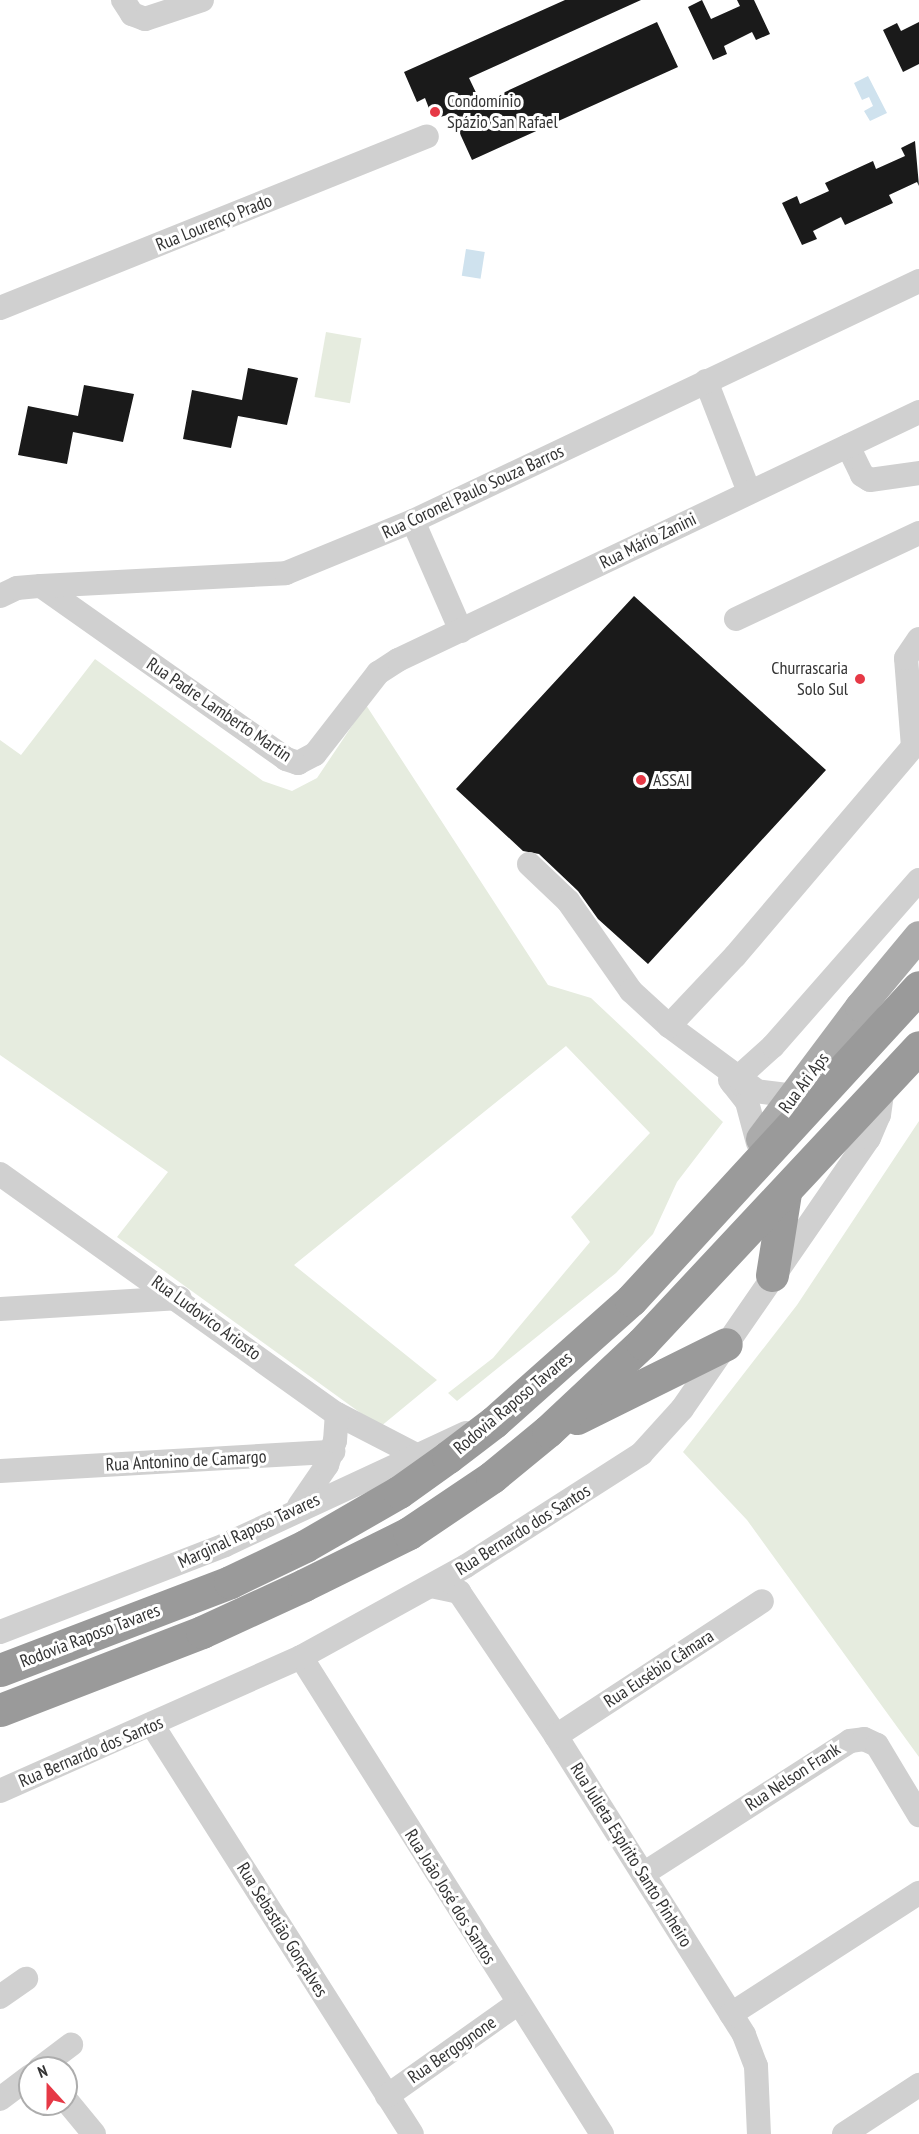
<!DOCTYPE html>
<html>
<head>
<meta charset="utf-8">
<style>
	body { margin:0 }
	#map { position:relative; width:919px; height:2134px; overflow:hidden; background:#fff; font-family:"PT Sans Narrow",sans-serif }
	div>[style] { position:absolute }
	.green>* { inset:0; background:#e6ecdf; transform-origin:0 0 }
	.water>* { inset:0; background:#cfe2ee; transform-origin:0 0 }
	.building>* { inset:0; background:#1a1a1a }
	.minor>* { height:24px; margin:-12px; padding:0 12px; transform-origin:12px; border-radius:12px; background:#d0d0d0 }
	.major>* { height:30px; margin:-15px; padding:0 15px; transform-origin:15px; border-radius:15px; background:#ababab }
	.highway>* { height:33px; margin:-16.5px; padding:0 16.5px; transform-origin:16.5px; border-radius:16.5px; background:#9a9a9a }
	.dots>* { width:16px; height:16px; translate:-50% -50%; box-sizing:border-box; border:3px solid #fff; border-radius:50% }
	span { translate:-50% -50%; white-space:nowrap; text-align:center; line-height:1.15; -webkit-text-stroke:6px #fff; paint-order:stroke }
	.poi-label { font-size:18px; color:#333 }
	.left { translate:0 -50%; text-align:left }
	.right { translate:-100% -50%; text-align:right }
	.street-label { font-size:18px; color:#333 }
	.north { position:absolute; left:18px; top:2056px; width:60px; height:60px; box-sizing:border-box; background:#fff; border:2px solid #adadad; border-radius:50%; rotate:339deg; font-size:16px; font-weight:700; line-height:24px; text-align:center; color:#333 }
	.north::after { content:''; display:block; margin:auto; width:21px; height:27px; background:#e63946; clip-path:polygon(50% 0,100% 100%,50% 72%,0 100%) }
</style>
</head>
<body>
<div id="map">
	<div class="green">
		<div style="left:326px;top:332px;width:36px;height:66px;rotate:10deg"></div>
		<div style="clip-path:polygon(95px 659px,263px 781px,292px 791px,317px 778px,366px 705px,548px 985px,591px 998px,723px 1122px,677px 1182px,653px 1234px,616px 1273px,457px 1401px,448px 1393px,493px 1358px,590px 1242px,571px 1217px,650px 1133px,566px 1046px,294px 1265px,437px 1380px,380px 1427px,117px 1237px,168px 1172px,0 1055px,0 740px,21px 755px)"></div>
		<div style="clip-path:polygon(919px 1121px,919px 1757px,747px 1520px,683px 1452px,797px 1305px)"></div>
	</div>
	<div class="water">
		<div style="clip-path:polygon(868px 76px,887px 113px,870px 121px,864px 111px,873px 106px,869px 97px,862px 100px,854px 83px)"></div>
		<div style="left:466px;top:249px;width:19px;height:27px;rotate:9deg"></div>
	</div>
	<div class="building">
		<div style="clip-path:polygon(565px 0,641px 0,469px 78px,481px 103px,657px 22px,678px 67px,472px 160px,451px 114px,433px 119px,425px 98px,417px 102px,404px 72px)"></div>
		<div style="clip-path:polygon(702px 0,711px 19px,740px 6px,737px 0,754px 0,770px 34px,756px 40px,752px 32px,724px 46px,727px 54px,713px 60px,688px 7px)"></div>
		<div style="clip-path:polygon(919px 22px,919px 64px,903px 72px,883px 30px,897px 23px,901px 31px)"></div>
		<div style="clip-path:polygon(915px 141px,919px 186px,917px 182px,889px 195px,893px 203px,845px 225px,841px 217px,813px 231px,817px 239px,802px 245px,782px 203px,797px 196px,800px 204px,829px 191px,825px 183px,873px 161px,876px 169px,905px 156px,901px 148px)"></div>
		<div style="clip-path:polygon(248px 368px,298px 378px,287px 425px,238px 416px,231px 448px,183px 439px,192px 390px,242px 400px)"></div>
		<div style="clip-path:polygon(84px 385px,134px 394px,123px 442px,73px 432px,67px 464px,18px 455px,28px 406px,78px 416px)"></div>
		<div style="clip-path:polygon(634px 596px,826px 770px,648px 964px,598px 919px,578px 891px,539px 854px,523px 851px,456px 789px)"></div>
	</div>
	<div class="minor">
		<div style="left:123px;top:0;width:17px;rotate:57deg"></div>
		<div style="left:132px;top:14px;width:14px;rotate:21deg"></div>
		<div style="left:145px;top:19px;width:60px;rotate:-18.4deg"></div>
		<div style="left:0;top:308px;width:460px;rotate:-21.9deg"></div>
		<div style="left:706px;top:381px;width:119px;rotate:68.8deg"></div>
		<div style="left:848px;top:446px;width:32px;rotate:64deg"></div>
		<div style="left:862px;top:475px;width:9px;rotate:32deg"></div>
		<div style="left:870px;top:480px;width:49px;rotate:-8.1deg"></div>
		<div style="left:413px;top:521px;width:120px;rotate:66.4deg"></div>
		<div style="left:41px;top:586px;width:300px;rotate:35.2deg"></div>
		<div style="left:286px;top:759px;width:13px;rotate:18deg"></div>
		<div style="left:298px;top:763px;width:19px;rotate:-28deg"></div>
		<div style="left:315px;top:754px;width:103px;rotate:-52.1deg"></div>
		<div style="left:378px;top:673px;width:24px;rotate:-33deg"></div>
		<div style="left:398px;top:660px;width:577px;rotate:-25.45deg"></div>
		<div style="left:0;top:596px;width:19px;rotate:-25deg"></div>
		<div style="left:17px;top:588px;width:24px;rotate:-5deg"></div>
		<div style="left:41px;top:586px;width:245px;rotate:-3deg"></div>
		<div style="left:286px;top:573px;width:137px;rotate:-22.3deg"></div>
		<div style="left:413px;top:521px;width:560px;rotate:-25.38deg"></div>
		<div style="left:736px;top:619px;width:202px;rotate:-25.2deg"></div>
		<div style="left:529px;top:864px;width:54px;rotate:43.5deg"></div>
		<div style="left:568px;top:901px;width:110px;rotate:55deg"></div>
		<div style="left:631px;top:991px;width:52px;rotate:42.6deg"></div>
		<div style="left:730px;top:1080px;width:28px;rotate:52deg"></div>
		<div style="left:747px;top:1102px;width:42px;rotate:75deg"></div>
		<div style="left:732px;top:1083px;width:55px;rotate:-42.1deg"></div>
		<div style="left:773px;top:1046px;width:221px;rotate:-48.7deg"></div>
		<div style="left:795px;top:1096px;width:38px;rotate:-173deg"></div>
		<div style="left:757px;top:1091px;width:109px;rotate:-143.5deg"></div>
		<div style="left:669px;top:1026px;width:96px;rotate:-46.7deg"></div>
		<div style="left:735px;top:956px;width:275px;rotate:-49.6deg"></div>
		<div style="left:913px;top:747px;width:89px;rotate:-94.5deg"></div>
		<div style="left:906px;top:658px;width:23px;rotate:-56deg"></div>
		<div style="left:0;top:1174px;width:414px;rotate:35.5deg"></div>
		<div style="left:337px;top:1414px;width:89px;rotate:27.4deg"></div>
		<div style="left:0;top:1309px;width:180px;rotate:-3.5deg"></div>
		<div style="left:0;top:1471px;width:334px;rotate:-3.3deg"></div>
		<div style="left:299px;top:1506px;width:50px;rotate:-55.7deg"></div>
		<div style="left:327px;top:1465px;width:25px;rotate:-72deg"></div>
		<div style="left:335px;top:1441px;width:27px;rotate:-86deg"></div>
		<div style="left:431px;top:1586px;width:29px;rotate:12deg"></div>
		<div style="left:459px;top:1592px;width:174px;rotate:56deg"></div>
		<div style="left:556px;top:1736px;width:353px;rotate:57.8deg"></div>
		<div style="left:744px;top:2035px;width:33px;rotate:69deg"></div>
		<div style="left:756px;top:2066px;width:68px;rotate:87.5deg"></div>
		<div style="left:0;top:1632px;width:241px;rotate:-21.1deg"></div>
		<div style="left:225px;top:1545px;width:266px;rotate:-24.9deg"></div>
		<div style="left:301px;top:1657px;width:564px;rotate:57.75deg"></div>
		<div style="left:153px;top:1726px;width:483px;rotate:57.6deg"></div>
		<div style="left:556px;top:1736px;width:246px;rotate:-33.2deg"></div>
		<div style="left:0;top:1791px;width:329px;rotate:-24deg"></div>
		<div style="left:301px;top:1657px;width:188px;rotate:-28.9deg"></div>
		<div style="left:466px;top:1566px;width:208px;rotate:-32.6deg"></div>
		<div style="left:641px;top:1454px;width:61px;rotate:-47.7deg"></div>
		<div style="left:682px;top:1409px;width:329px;rotate:-55.4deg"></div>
		<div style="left:869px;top:1138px;width:25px;rotate:-67deg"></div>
		<div style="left:879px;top:1115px;width:29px;rotate:-82deg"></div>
		<div style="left:643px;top:1874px;width:246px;rotate:-32.7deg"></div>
		<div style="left:850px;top:1741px;width:14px;rotate:-8deg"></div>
		<div style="left:864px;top:1739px;width:14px;rotate:25deg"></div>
		<div style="left:877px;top:1745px;width:82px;rotate:59deg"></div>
		<div style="left:0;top:1997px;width:32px;rotate:-35deg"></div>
		<div style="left:731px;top:2014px;width:224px;rotate:-32.8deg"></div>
		<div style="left:40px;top:2068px;width:39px;rotate:-37deg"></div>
		<div style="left:387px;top:2096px;width:159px;rotate:-35.3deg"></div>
		<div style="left:0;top:2099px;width:38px;rotate:-37deg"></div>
		<div style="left:66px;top:2100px;width:44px;rotate:50.5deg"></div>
		<div style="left:844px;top:2134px;width:90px;rotate:-33.2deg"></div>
	</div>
	<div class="major">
		<div style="left:761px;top:1139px;width:165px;rotate:-53.1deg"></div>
		<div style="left:860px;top:1007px;width:92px;rotate:-50.3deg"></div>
	</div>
	<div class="highway">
		<div style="left:772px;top:1275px;width:83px;rotate:-81deg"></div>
		<div style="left:577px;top:1418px;width:166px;rotate:-26.4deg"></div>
		<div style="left:0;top:1670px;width:246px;rotate:-20.9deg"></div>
		<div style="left:230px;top:1582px;width:83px;rotate:-25.6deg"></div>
		<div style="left:305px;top:1546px;width:108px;rotate:-29.9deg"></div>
		<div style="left:399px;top:1492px;width:60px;rotate:-35.5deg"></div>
		<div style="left:448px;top:1457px;width:58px;rotate:-37.3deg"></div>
		<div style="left:494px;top:1422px;width:183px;rotate:-41.7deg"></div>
		<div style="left:631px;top:1300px;width:425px;rotate:-47.4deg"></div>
		<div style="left:0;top:1710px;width:217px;rotate:-21.1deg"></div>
		<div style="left:202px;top:1632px;width:112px;rotate:-24.7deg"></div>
		<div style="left:304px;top:1585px;width:117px;rotate:-26.3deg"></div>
		<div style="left:409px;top:1533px;width:100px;rotate:-34deg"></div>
		<div style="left:492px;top:1477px;width:72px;rotate:-39.4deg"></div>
		<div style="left:548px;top:1431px;width:129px;rotate:-43.1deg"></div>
		<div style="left:642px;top:1343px;width:405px;rotate:-46.9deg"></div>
	</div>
	<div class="dots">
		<div style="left:435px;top:112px;background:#e63946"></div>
		<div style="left:860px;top:679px;background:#e63946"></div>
		<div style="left:641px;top:780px;background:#e63946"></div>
	</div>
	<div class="poi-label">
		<span class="left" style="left:447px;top:112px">Condomínio<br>Spázio San Rafael</span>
		<span class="right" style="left:848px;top:679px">Churrascaria<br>Solo Sul</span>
		<span class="left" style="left:653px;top:780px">ASSAI</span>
	</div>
	<div class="street-label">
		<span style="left:214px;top:223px;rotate:-22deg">Rua Lourenço Prado</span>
		<span style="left:473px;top:492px;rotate:-25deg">Rua Coronel Paulo Souza Barros</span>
		<span style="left:648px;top:541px;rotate:-26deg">Rua Mário Zanini</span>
		<span style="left:219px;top:710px;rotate:34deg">Rua Padre Lamberto Martin</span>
		<span style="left:804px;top:1083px;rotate:-53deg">Rua Ari Aps</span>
		<span style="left:206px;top:1318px;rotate:36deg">Rua Ludovico Ariosto</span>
		<span style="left:513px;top:1403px;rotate:-40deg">Rodovia Raposo Tavares</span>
		<span style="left:186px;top:1461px;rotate:-3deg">Rua Antonino de Camargo</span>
		<span style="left:523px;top:1530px;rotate:-32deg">Rua Bernardo dos Santos</span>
		<span style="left:249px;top:1531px;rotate:-25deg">Marginal Raposo Tavares</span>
		<span style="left:90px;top:1636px;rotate:-21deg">Rodovia Raposo Tavares</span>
		<span style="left:659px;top:1669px;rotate:-33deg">Rua Eusébio Câmara</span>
		<span style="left:91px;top:1752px;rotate:-23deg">Rua Bernardo dos Santos</span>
		<span style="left:793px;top:1777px;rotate:-33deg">Rua Nelson Frank</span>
		<span style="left:631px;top:1855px;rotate:58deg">Rua Julieta Espírito Santo Pinheiro</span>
		<span style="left:450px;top:1897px;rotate:58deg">Rua João José dos Santos</span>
		<span style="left:282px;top:1930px;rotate:58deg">Rua Sebastião Gonçalves</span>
		<span style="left:452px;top:2050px;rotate:-35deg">Rua Bergognone</span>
	</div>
	<div class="north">N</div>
</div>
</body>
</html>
